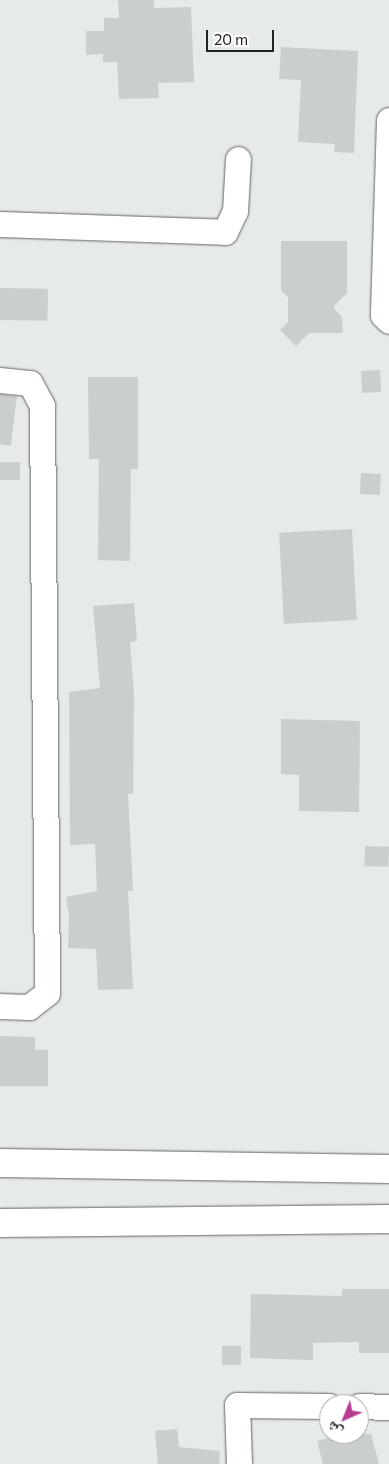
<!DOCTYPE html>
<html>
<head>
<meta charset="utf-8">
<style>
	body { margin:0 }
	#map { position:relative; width:389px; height:1464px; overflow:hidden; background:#e6eae9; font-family:Commissioner,"Noto Naskh Arabic",sans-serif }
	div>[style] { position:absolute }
	.building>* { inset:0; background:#cacecd; transform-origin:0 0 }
	.roads { filter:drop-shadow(0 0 1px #626565) drop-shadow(0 0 1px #626565) }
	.minor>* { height:25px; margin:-12.5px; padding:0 12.5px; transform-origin:12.5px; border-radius:12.5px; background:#fff }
	.tertiary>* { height:28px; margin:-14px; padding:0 14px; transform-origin:14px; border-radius:14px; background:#fff }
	span { translate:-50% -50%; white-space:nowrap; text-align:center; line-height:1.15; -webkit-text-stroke:4px #fff; paint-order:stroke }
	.north { position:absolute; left:319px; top:1394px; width:50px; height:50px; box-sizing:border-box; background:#fff; border:1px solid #a6a7a6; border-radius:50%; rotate:224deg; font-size:14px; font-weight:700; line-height:20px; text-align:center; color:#202221 }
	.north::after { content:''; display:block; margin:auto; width:18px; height:22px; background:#b63d91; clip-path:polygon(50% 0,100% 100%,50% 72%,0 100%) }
	.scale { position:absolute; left:206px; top:30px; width:68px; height:22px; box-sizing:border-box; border:2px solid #202221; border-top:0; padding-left:6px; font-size:15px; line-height:18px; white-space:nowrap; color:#202221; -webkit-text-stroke:4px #fff; paint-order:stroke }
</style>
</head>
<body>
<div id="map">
	<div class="building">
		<div style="clip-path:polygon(118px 0,154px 0,154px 8px,191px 7px,194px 82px,158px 83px,159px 98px,119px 99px,117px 62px,103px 62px,103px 54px,86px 55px,86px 31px,104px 31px,104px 18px,119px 18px)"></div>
		<div style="clip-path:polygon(281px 47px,358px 51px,354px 153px,334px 152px,335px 144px,298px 142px,301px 80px,279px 79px)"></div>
		<div style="clip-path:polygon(281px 241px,347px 241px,347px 293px,333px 307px,342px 317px,343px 333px,309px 333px,296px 346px,280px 330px,288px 322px,288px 297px,281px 291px)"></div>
		<div style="left:0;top:288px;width:48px;height:32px;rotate:1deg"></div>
		<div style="left:380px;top:370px;width:22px;height:19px;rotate:87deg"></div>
		<div style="clip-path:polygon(88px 377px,138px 377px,138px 469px,131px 469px,130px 561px,98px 560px,99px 459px,89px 459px)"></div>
		<div style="left:0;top:394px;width:17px;height:50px;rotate:7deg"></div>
		<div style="left:20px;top:462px;width:18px;height:20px;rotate:90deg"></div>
		<div style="left:361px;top:473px;width:20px;height:21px;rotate:3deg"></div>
		<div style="left:352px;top:529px;width:91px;height:73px;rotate:87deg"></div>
		<div style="clip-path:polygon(134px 603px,137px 641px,130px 642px,134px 695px,133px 794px,128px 794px,133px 891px,128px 891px,133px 989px,98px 990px,96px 949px,68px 948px,69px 916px,66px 897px,97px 891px,95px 844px,70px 845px,69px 692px,100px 688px,93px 606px)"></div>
		<div style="clip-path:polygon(281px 719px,360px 721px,359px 812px,299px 811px,299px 775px,281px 774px)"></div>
		<div style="left:365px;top:846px;width:24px;height:20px;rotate:2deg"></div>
		<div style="clip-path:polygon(0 1036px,35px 1037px,35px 1050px,48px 1050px,48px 1086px,0 1086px)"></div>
		<div style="clip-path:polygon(342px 1289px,389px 1289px,389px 1353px,359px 1353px,359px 1342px,313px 1343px,313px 1360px,250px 1358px,251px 1294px,342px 1296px)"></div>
		<div style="left:222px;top:1346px;width:19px;height:19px"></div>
		<div style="clip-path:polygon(177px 1429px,179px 1447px,220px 1451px,219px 1464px,158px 1464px,155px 1431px)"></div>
		<div style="clip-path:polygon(343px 1434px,371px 1434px,379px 1464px,323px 1464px,317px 1441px)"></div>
	</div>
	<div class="roads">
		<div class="minor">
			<div style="left:389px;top:120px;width:195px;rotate:91.8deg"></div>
			<div style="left:383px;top:315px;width:8px;rotate:45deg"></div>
			<div style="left:0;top:224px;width:225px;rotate:2deg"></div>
			<div style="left:225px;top:232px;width:23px;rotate:-65deg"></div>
			<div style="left:235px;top:211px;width:52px;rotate:-86.7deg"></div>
			<div style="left:0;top:380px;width:30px;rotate:6deg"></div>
			<div style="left:30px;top:383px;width:26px;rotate:62deg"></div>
			<div style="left:42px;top:406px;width:587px;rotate:89.51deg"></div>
			<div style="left:47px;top:993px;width:23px;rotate:142deg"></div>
			<div style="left:29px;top:1007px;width:29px;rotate:-178deg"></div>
			<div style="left:359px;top:1406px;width:30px;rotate:2deg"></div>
			<div style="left:239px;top:1464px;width:59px;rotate:-91.9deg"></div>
			<div style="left:237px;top:1405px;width:92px;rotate:0.6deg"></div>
		</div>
		<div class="tertiary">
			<div style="left:0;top:1163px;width:389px;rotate:0.9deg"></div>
			<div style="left:0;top:1223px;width:389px;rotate:-0.6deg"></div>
		</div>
	</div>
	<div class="north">ش</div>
	<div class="scale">20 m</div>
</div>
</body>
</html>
